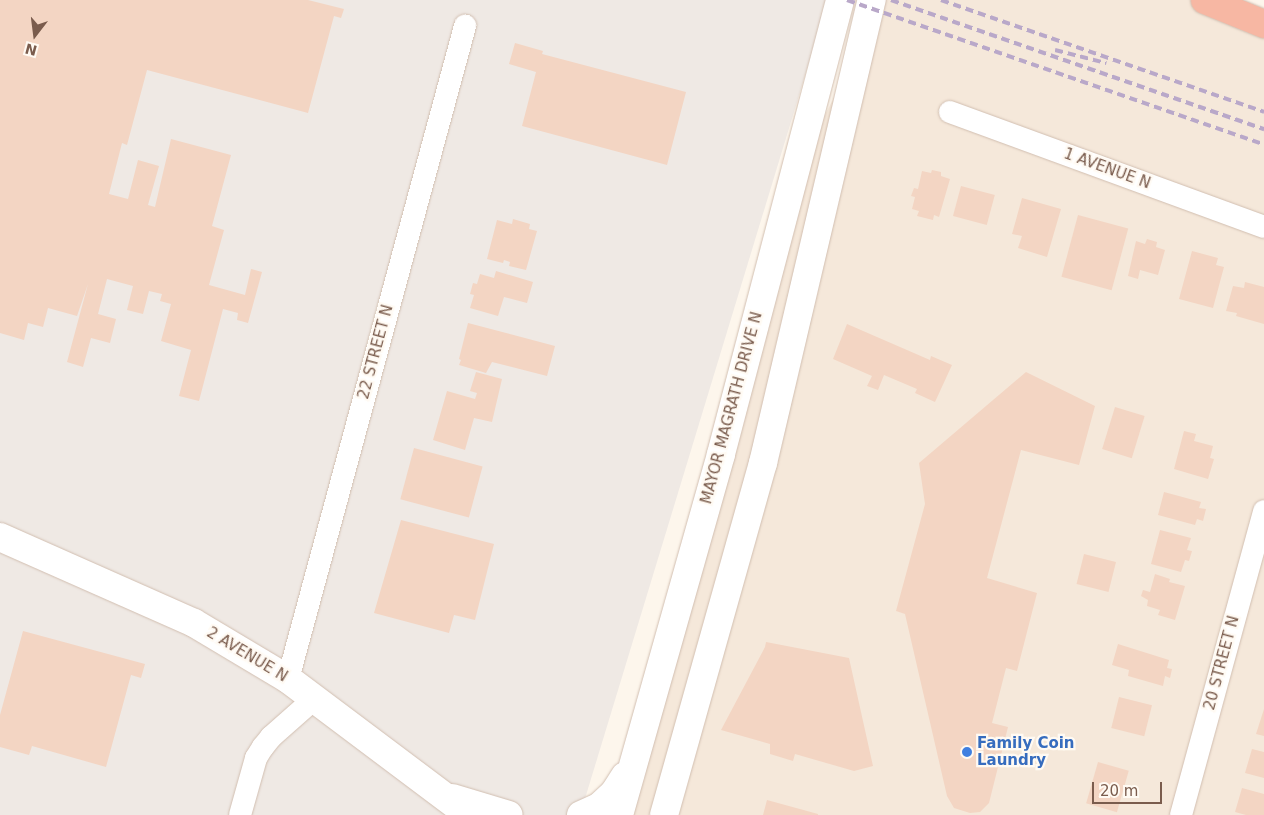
<!DOCTYPE html>
<html>
<head>
<meta charset="utf-8">
<style>
	body { margin:0 }
	#map { position:relative; width:1264px; height:815px; overflow:hidden; background:#fdf6ec; font-family:"DejaVu Sans",sans-serif }
	div>[style] { position:absolute }
	.residential>* { inset:0; background:#f5e8da }
	.industrial>* { inset:0; background:#efe9e4 }
	.building>* { inset:0; background:#f3d5c3; transform-origin:0 0 }
	.roads { filter:drop-shadow(0 0 1px #d1beb0) drop-shadow(0 0 1px #d1beb0) }
	.street>* { height:22px; margin:-11px; padding:0 11px; transform-origin:11px; border-radius:11px; background:#fff }
	.secondary>* { height:28px; margin:-14px; padding:0 14px; transform-origin:14px; border-radius:14px; background:#fff }
	.highway>* { height:28px; margin:-14px; padding:0 14px; transform-origin:14px; border-radius:14px; background:#f7b7a3 }
	.rail>* { height:4px; margin-top:-2px; transform-origin:0; background:repeating-linear-gradient(90deg,#b9a8c9 0 8px,transparent 0 13px) }
	.dots>* { width:14px; height:14px; translate:-50% -50%; box-sizing:border-box; border:2px solid #fffaf3; border-radius:50% }
	span { translate:-50% -50%; white-space:nowrap; text-align:center; line-height:1.15; -webkit-text-stroke:4.5px #fffaf3; paint-order:stroke }
	.street-label { font-size:15px; color:#7a5c4d }
	.shop-label { font-size:15px; color:#366cbe; font-weight:700 }
	.left { translate:0 -50%; text-align:left }
	.north { position:absolute; left:10px; top:10px; width:50px; height:50px; -webkit-text-stroke:4px #fffaf3; paint-order:stroke; rotate:195deg; font-size:14px; font-weight:700; line-height:20px; text-align:center; color:#7a5c4d }
	.north::after { content:''; display:block; margin:auto; width:18px; height:22px; background:#7a5c4d; clip-path:polygon(50% 0,100% 100%,50% 72%,0 100%) }
	.scale { position:absolute; left:1092px; top:782px; width:70px; height:22px; box-sizing:border-box; border:2px solid #7a5c4d; border-top:0; padding-left:6px; font-size:15px; line-height:18px; white-space:nowrap; color:#7a5c4d; -webkit-text-stroke:4px #fffaf3; paint-order:stroke }
</style>
</head>
<body>
<div id="map">
	<div class="residential">
		<div style="clip-path:polygon(873px 0,1208px 0,1264px 23px,1264px 815px,616px 815px,794px 175px,860px 47px)"></div>
	</div>
	<div class="industrial">
		<div style="clip-path:polygon(0 0,828px 0,580px 815px,0 815px)"></div>
	</div>
	<div class="building">
		<div style="clip-path:polygon(0 0,308px 0,344px 9px,341px 18px,334px 16px,308px 113px,147px 70px,127px 145px,122px 143px,109px 194px,128px 199px,138px 160px,159px 166px,148px 205px,155px 207px,171px 139px,231px 155px,212px 226px,224px 230px,209px 285px,245px 295px,251px 269px,262px 272px,248px 323px,237px 320px,238px 313px,223px 309px,199px 401px,179px 396px,191px 350px,161px 341px,171px 304px,160px 301px,162px 294px,149px 291px,143px 314px,127px 310px,133px 286px,107px 279px,98px 314px,116px 319px,110px 343px,91px 338px,83px 367px,67px 362px,88px 284px,77px 316px,48px 308px,43px 327px,28px 323px,24px 340px,0 333px)"></div>
		<div style="clip-path:polygon(515px 43px,543px 51px,542px 54px,686px 92px,667px 165px,522px 126px,536px 72px,509px 64px)"></div>
		<div style="clip-path:polygon(932px 170px,941px 172px,941px 176px,950px 179px,939px 217px,934px 215px,933px 220px,917px 216px,919px 211px,912px 209px,915px 197px,911px 196px,914px 188px,918px 189px,922px 171px,931px 173px)"></div>
		<div style="left:961px;top:186px;width:35px;height:31px;rotate:15deg"></div>
		<div style="clip-path:polygon(1022px 198px,1061px 209px,1047px 257px,1018px 248px,1022px 236px,1012px 234px)"></div>
		<div style="left:1078px;top:215px;width:52px;height:64px;rotate:15deg"></div>
		<div style="clip-path:polygon(513px 219px,530px 224px,529px 229px,537px 231px,526px 270px,509px 266px,510px 262px,504px 260px,503px 263px,487px 259px,497px 220px,512px 224px)"></div>
		<div style="clip-path:polygon(1147px 239px,1157px 242px,1156px 247px,1165px 250px,1158px 275px,1140px 270px,1138px 279px,1128px 276px,1136px 241px,1145px 244px)"></div>
		<div style="clip-path:polygon(1192px 251px,1218px 258px,1216px 265px,1224px 267px,1213px 308px,1179px 299px)"></div>
		<div style="clip-path:polygon(496px 271px,533px 282px,527px 303px,504px 297px,498px 316px,470px 308px,474px 295px,470px 294px,473px 283px,477px 284px,480px 274px,494px 278px)"></div>
		<div style="clip-path:polygon(1245px 282px,1264px 287px,1264px 324px,1236px 316px,1237px 313px,1226px 311px,1233px 286px,1244px 288px)"></div>
		<div style="clip-path:polygon(468px 323px,555px 346px,547px 376px,492px 362px,486px 373px,459px 365px,461px 360px,459px 359px)"></div>
		<div style="clip-path:polygon(847px 324px,930px 360px,931px 356px,952px 365px,935px 402px,915px 393px,917px 389px,884px 375px,878px 390px,867px 386px,872px 376px,833px 359px)"></div>
		<div style="clip-path:polygon(476px 372px,502px 379px,492px 422px,474px 418px,465px 450px,433px 440px,447px 391px,475px 399px,477px 393px,470px 391px)"></div>
		<div style="clip-path:polygon(1026px 372px,1095px 406px,1079px 465px,1021px 450px,987px 578px,1037px 593px,1017px 671px,1006px 668px,992px 723px,1008px 727px,989px 803px,980px 812px,970px 813px,954px 808px,947px 796px,905px 614px,896px 611px,925px 504px,919px 463px)"></div>
		<div style="left:1115px;top:407px;width:31px;height:44px;rotate:17deg"></div>
		<div style="clip-path:polygon(1184px 431px,1196px 434px,1194px 441px,1213px 446px,1210px 458px,1214px 459px,1208px 479px,1174px 469px)"></div>
		<div style="left:414px;top:448px;width:71px;height:53px;rotate:15deg"></div>
		<div style="clip-path:polygon(1164px 492px,1201px 502px,1199px 508px,1206px 509px,1203px 521px,1197px 519px,1195px 525px,1158px 515px)"></div>
		<div style="clip-path:polygon(401px 520px,494px 544px,475px 620px,454px 615px,449px 633px,374px 613px)"></div>
		<div style="clip-path:polygon(1160px 530px,1191px 538px,1187px 550px,1192px 551px,1189px 561px,1185px 560px,1181px 572px,1151px 564px)"></div>
		<div style="left:1084px;top:554px;width:33px;height:31px;rotate:14deg"></div>
		<div style="clip-path:polygon(1155px 574px,1170px 579px,1169px 582px,1185px 586px,1175px 620px,1158px 615px,1160px 610px,1147px 606px,1148px 600px,1141px 596px,1143px 590px,1150px 592px)"></div>
		<div style="clip-path:polygon(23px 631px,145px 664px,141px 678px,131px 675px,106px 767px,32px 746px,29px 755px,0 747px,0 715px)"></div>
		<div style="clip-path:polygon(766px 642px,849px 658px,873px 766px,854px 771px,795px 754px,793px 761px,770px 754px,770px 744px,721px 730px,765px 647px)"></div>
		<div style="clip-path:polygon(1118px 644px,1169px 660px,1167px 668px,1172px 669px,1170px 678px,1165px 676px,1163px 686px,1128px 676px,1129px 670px,1112px 665px)"></div>
		<div style="left:1119px;top:697px;width:34px;height:32px;rotate:14deg"></div>
		<div style="clip-path:polygon(1264px 709px,1264px 736px,1256px 734px)"></div>
		<div style="clip-path:polygon(1252px 749px,1264px 752px,1264px 778px,1245px 773px)"></div>
		<div style="left:1098px;top:762px;width:32px;height:43px;rotate:16deg"></div>
		<div style="clip-path:polygon(1242px 788px,1264px 794px,1264px 815px,1246px 815px,1235px 812px)"></div>
		<div style="clip-path:polygon(767px 800px,818px 814px,818px 815px,763px 815px)"></div>
	</div>
	<div class="roads">
		<div class="street">
			<div style="left:950px;top:112px;width:334px;rotate:20.1deg"></div>
			<div style="left:288px;top:679px;width:677px;rotate:-74.83deg"></div>
			<div style="left:240px;top:815px;width:59px;rotate:-74.3deg"></div>
			<div style="left:256px;top:758px;width:13px;rotate:-58deg"></div>
			<div style="left:263px;top:747px;width:13px;rotate:-51deg"></div>
			<div style="left:271px;top:737px;width:57px;rotate:-41.5deg"></div>
			<div style="left:1181px;top:815px;width:315px;rotate:-74.7deg"></div>
		</div>
		<div class="secondary">
			<div style="left:0;top:537px;width:212px;rotate:23.9deg"></div>
			<div style="left:194px;top:623px;width:109px;rotate:30.8deg"></div>
			<div style="left:288px;top:679px;width:226px;rotate:36.9deg"></div>
			<div style="left:452px;top:798px;width:59px;rotate:16.6deg"></div>
			<div style="left:581px;top:815px;width:20px;rotate:-24deg"></div>
			<div style="left:599px;top:807px;width:21px;rotate:-43deg"></div>
			<div style="left:614px;top:793px;width:20px;rotate:-57deg"></div>
			<div style="left:619px;top:815px;width:375px;rotate:-74.2deg"></div>
			<div style="left:721px;top:454px;width:469px;rotate:-75.3deg"></div>
			<div style="left:664px;top:815px;width:366px;rotate:-74.3deg"></div>
			<div style="left:763px;top:463px;width:476px;rotate:-76.8deg"></div>
		</div>
		<div class="highway">
			<div style="left:1205px;top:0;width:64px;rotate:22.1deg"></div>
		</div>
	</div>
	<div class="rail">
		<div style="left:847px;top:0;width:441px;rotate:19.1deg"></div>
		<div style="left:891px;top:0;width:395px;rotate:19.1deg"></div>
		<div style="left:941px;top:0;width:342px;rotate:19.1deg"></div>
		<div style="left:1055px;top:50px;width:53px;rotate:14.3deg"></div>
	</div>
	<div class="dots">
		<div style="left:967px;top:752px;background:#3f7fe0"></div>
	</div>
	<div class="street-label">
		<span style="left:1107px;top:169px;rotate:20deg">1 AVENUE N</span>
		<span style="left:376px;top:352px;rotate:-75deg">22 STREET N</span>
		<span style="left:732px;top:408px;rotate:-75deg">MAYOR MAGRATH DRIVE N</span>
		<span style="left:247px;top:655px;rotate:31deg">2 AVENUE N</span>
		<span style="left:1222px;top:663px;rotate:-75deg">20 STREET N</span>
	</div>
	<div class="shop-label">
		<span class="left" style="left:977px;top:752px">Family Coin<br>Laundry</span>
	</div>
	<div class="north">N</div>
	<div class="scale">20 m</div>
</div>
</body>
</html>
